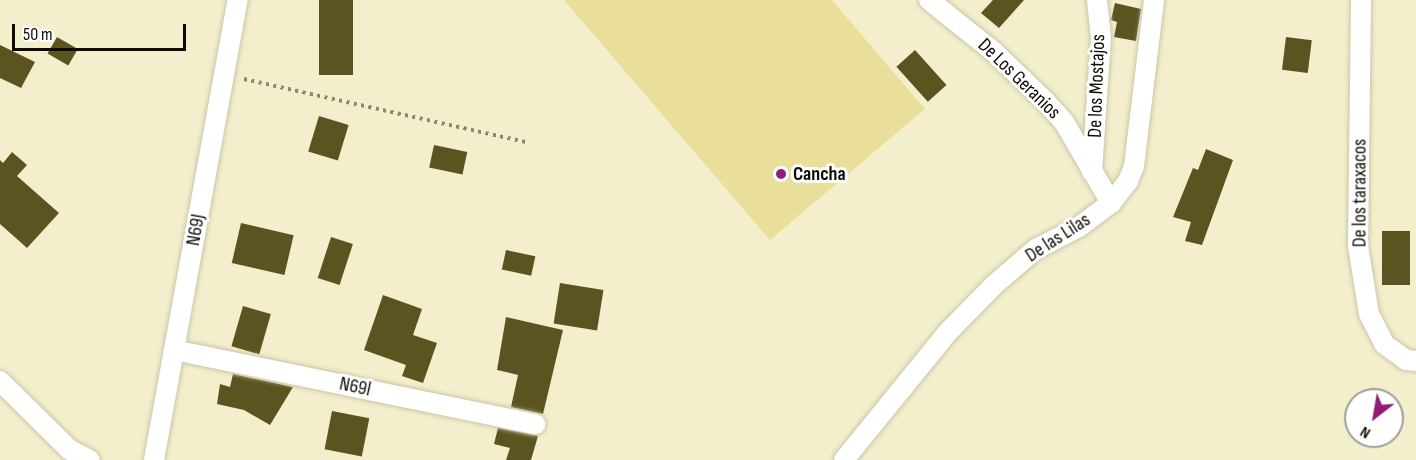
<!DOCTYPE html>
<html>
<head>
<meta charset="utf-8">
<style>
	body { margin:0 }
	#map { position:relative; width:1416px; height:460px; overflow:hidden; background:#f3efcd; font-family:"Sofia Sans Condensed",sans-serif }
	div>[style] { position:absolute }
	.green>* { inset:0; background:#e9df9b }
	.building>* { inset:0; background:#5c5420; transform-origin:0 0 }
	.path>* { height:4px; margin-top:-2px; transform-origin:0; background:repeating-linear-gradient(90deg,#8a8871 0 3px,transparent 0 7.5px) }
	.roads { filter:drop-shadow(0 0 2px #cac6a6) drop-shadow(0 0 2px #cac6a6) }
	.minor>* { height:20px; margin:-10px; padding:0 10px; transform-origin:10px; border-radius:10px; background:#fff }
	.dots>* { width:16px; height:16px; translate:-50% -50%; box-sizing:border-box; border:3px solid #fff; border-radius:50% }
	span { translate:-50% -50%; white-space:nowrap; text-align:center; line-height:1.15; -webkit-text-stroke:6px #fff; paint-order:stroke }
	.street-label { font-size:20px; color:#0d0c03 }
	.poi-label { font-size:20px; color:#0d0c03; font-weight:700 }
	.left { translate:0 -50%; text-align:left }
	.north { position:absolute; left:1344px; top:388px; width:60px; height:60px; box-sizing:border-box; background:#fff; border:2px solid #9e9e9a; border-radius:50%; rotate:211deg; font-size:16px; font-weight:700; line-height:24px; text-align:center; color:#0d0c03 }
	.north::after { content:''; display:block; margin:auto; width:21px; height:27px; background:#941c79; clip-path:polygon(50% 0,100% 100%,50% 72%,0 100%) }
	.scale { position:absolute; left:12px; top:24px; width:174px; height:27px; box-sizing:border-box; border:3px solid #0d0c03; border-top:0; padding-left:8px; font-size:18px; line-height:21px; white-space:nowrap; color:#0d0c03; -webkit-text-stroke:4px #fff; paint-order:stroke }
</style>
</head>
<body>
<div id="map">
	<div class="green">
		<div style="clip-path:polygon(564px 0,832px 0,925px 109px,770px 240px)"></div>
	</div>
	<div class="building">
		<div style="left:319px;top:0;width:34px;height:75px"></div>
		<div style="clip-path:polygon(993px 0,1024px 0,999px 28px,981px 13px)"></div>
		<div style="clip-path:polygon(1115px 3px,1141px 9px,1136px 41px,1114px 37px,1117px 22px,1111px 20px)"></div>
		<div style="left:57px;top:37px;width:24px;height:19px;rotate:30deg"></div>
		<div style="left:1286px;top:37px;width:26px;height:33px;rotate:7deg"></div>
		<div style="clip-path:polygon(0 45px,35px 62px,21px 88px,0 78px)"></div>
		<div style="left:915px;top:50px;width:47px;height:25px;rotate:48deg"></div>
		<div style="left:319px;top:116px;width:31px;height:37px;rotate:17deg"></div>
		<div style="left:434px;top:145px;width:34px;height:23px;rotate:12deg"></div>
		<div style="clip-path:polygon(1206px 149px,1233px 160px,1202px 245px,1185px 241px,1191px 222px,1173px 217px,1193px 168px,1198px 170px)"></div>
		<div style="clip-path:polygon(12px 152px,27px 165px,17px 176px,59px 213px,27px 248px,0 224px,0 160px,3px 163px)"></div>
		<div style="left:241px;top:223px;width:54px;height:41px;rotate:13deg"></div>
		<div style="left:1382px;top:231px;width:28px;height:54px"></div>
		<div style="left:331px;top:237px;width:23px;height:43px;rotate:18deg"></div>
		<div style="left:506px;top:250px;width:30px;height:20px;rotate:12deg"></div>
		<div style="left:560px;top:283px;width:44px;height:41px;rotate:9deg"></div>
		<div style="clip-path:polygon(383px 295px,422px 309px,413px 335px,437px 343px,423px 383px,402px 376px,406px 365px,364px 350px)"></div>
		<div style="left:243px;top:306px;width:29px;height:42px;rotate:16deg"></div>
		<div style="clip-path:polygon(506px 317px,563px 330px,543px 414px,511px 407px,518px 375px,497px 370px)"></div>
		<div style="clip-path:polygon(233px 374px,293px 387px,270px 425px,244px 410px,217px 404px,220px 384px,230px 387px)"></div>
		<div style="left:332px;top:411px;width:38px;height:39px;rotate:11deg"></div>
		<div style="clip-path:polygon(498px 428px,538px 436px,531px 460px,506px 460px,510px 448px,494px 444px)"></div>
	</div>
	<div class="path">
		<div style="left:244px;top:79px;width:290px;rotate:12.6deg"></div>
	</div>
	<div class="roads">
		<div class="minor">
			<div style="left:929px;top:0;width:83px;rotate:38.7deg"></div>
			<div style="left:994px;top:52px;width:71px;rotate:43.9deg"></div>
			<div style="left:1045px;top:101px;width:28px;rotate:48deg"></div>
			<div style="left:1064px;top:122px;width:94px;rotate:59.9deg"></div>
			<div style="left:1361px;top:0;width:246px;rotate:90.7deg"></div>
			<div style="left:1358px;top:246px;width:69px;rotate:80.8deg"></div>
			<div style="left:1369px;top:314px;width:34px;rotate:63deg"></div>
			<div style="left:1384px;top:344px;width:27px;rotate:36deg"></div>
			<div style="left:1406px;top:360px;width:10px;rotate:6deg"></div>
			<div style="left:1092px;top:172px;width:134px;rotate:-86.2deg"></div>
			<div style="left:1101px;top:38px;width:38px;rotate:-96deg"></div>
			<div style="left:174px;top:350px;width:369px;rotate:11.6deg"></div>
			<div style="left:0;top:381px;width:98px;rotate:44.6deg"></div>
			<div style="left:70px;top:450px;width:22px;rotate:27deg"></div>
			<div style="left:154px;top:460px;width:468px;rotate:-79.7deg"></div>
			<div style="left:844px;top:460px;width:166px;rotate:-50.9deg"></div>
			<div style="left:949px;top:331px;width:64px;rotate:-45.6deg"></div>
			<div style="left:994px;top:285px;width:55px;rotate:-40.6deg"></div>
			<div style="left:1036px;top:249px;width:48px;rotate:-27.1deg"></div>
			<div style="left:1079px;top:227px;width:40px;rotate:-37deg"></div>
			<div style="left:1111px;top:203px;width:28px;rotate:-52deg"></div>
			<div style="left:1128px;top:181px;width:16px;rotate:-68deg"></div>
			<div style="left:1134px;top:166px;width:167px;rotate:-83.1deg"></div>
		</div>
	</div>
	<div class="dots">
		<div style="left:781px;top:174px;background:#941c79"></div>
	</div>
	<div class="street-label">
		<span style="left:1019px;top:79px;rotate:44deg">De Los Geranios</span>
		<span style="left:1097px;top:86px;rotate:-88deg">De los Mostajos</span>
		<span style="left:1360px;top:193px;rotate:-90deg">De los taraxacos</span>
		<span style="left:196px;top:230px;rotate:-80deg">N69J</span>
		<span style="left:1058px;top:238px;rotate:-33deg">De las Lilas</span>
		<span style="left:355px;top:387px;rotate:12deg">N69l</span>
	</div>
	<div class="poi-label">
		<span class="left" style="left:793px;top:174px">Cancha</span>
	</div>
	<div class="north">N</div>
	<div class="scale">50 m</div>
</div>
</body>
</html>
